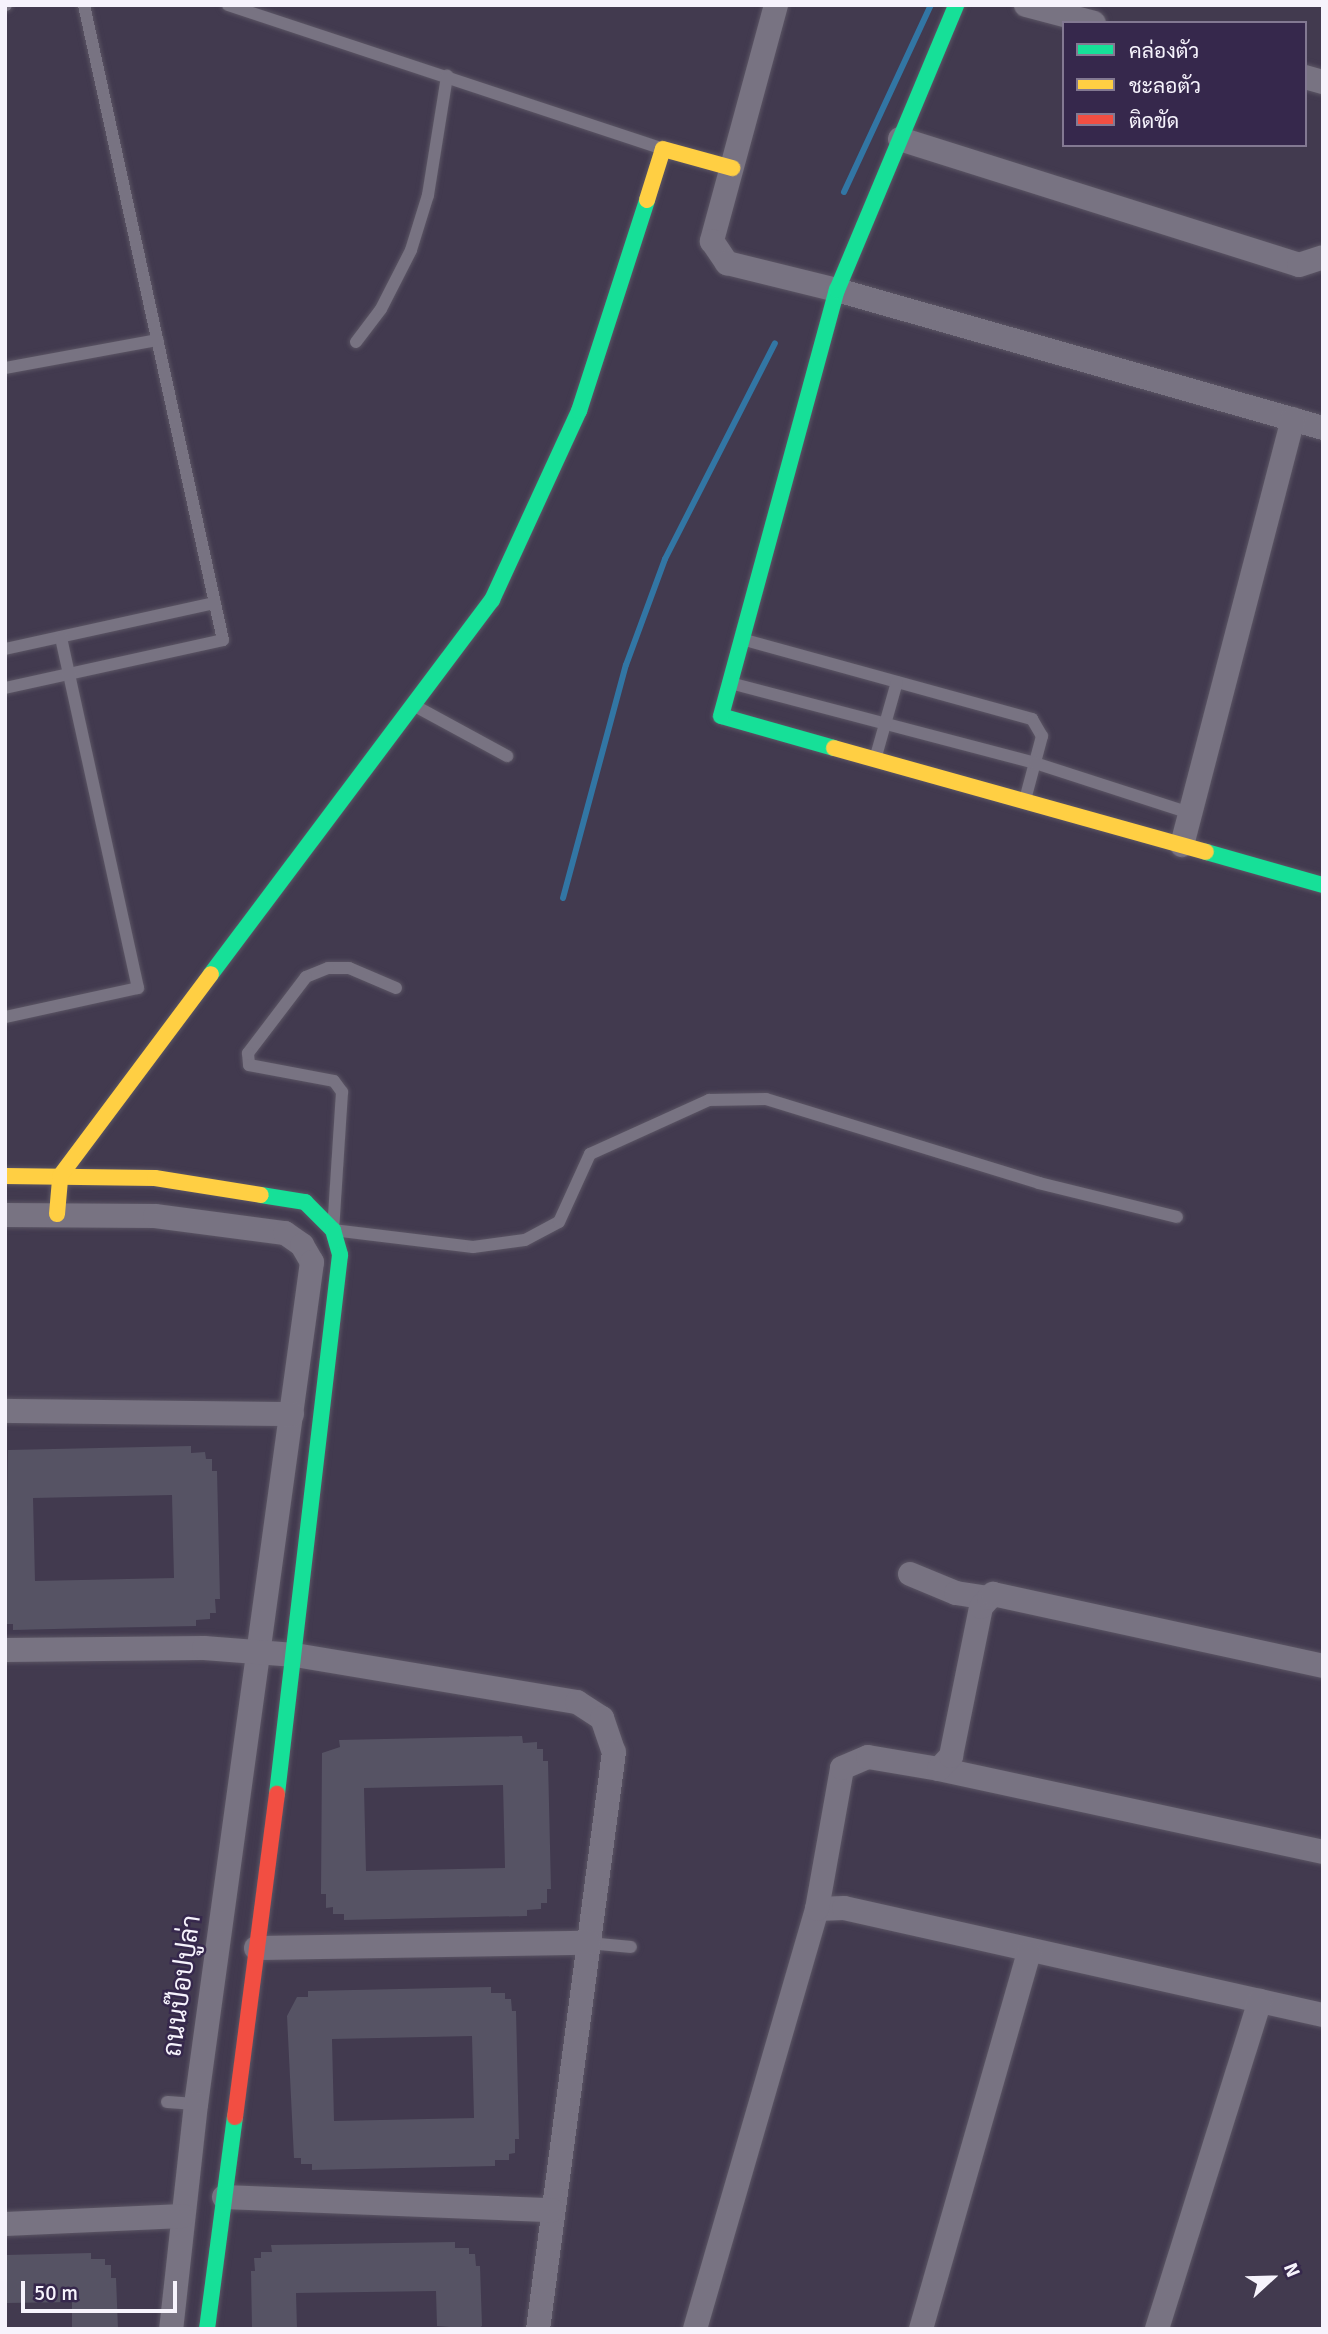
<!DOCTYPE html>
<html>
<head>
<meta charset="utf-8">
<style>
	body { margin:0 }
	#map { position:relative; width:1328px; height:2334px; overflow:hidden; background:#423a4f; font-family:Signika,Sarabun,sans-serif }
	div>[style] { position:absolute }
	.stream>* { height:6px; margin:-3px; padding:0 3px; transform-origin:3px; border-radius:3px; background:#3276a4 }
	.building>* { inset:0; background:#565364 }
	.roads { filter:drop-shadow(0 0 2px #5b5564) drop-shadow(0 0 2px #5b5564) }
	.lane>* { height:12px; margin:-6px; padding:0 6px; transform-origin:6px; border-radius:6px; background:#787382 }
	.street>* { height:24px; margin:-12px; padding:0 12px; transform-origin:12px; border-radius:12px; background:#787382 }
	.fast>* { height:16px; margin:-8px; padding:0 8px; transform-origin:8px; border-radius:8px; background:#16e098 }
	.slow>* { height:16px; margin:-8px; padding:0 8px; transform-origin:8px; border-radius:8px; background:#ffcf43 }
	.jam>* { height:16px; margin:-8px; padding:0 8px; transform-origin:8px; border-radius:8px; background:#f24e42 }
	span { translate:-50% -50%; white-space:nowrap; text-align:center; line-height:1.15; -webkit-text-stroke:5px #36284c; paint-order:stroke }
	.street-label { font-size:26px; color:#f6f3fc }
	.frame { position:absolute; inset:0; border:7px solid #f6f3fc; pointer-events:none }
	.legend { position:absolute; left:1062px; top:21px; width:245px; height:126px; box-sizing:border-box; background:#36284c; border:2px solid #837992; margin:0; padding:9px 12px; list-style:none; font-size:21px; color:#f6f3fc }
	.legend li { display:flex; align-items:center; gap:14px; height:35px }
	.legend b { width:35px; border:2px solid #837992 }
	.north { position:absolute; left:1237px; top:2243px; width:70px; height:70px; -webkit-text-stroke:5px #36284c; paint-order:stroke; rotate:68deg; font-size:19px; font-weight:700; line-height:28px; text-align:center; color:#f6f3fc }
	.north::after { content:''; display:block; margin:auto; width:24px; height:32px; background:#f6f3fc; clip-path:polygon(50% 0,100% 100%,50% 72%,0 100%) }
	.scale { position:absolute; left:21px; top:2281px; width:156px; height:32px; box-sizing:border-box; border:4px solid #f6f3fc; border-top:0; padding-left:9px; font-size:21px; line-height:24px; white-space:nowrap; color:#f6f3fc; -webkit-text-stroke:5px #36284c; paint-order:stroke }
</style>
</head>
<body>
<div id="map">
	<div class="stream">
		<div style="left:844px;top:192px;width:206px;rotate:-65.1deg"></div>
		<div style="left:563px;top:898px;width:241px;rotate:-74.9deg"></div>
		<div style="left:626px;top:665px;width:113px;rotate:-69.8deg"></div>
		<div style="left:665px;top:559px;width:242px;rotate:-63deg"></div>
	</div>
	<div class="building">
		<div style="clip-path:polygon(evenodd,191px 1446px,191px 1453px,205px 1452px,206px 1459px,212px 1459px,212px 1471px,217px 1471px,220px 1599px,215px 1599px,216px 1613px,210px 1613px,210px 1619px,196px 1620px,196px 1626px,95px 1628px,13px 1630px,13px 1624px,5px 1624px,8px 1450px,191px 1446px,172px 1495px,174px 1578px,35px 1581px,33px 1498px,172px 1495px)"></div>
		<div style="clip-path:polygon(evenodd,522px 1736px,523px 1743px,537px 1742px,537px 1749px,543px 1749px,543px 1761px,548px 1761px,551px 1889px,547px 1889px,547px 1903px,541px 1903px,541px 1909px,527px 1910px,527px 1916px,344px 1920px,344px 1914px,333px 1914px,333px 1907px,326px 1908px,326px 1894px,321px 1894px,322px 1753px,340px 1747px,339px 1740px,522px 1736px,503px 1785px,505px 1868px,366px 1871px,364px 1788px,503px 1785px)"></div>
		<div style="clip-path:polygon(evenodd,491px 1987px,491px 1993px,505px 1993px,505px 1999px,511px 1999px,512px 2011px,516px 2011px,519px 2139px,515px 2139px,515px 2153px,509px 2154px,509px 2160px,495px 2160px,495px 2166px,312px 2170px,312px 2164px,301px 2164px,301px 2158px,294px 2158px,287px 2016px,297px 1997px,308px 1997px,308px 1991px,491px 1987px,472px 2036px,474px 2118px,334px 2121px,332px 2039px,472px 2036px)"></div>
		<div style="clip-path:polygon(455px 2242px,455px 2248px,469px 2248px,469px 2254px,475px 2254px,476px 2266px,480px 2266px,482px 2326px,477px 2329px,437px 2326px,436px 2291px,296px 2293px,297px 2329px,252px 2329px,251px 2271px,255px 2271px,254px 2258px,261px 2258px,261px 2252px,272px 2252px,271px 2245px)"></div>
		<div style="clip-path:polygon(91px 2253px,91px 2259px,105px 2259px,105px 2265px,111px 2265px,111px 2278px,116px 2278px,118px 2329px,72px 2329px,72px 2302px,7px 2303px,5px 2255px)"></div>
	</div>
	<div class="roads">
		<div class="lane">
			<div style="left:5px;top:5px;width:1px"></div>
			<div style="left:228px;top:5px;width:455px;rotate:18.3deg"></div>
			<div style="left:356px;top:342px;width:41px;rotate:-52.9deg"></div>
			<div style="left:381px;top:309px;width:66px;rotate:-63deg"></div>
			<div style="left:411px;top:250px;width:58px;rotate:-72.8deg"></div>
			<div style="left:428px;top:195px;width:121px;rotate:-80.9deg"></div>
			<div style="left:5px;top:368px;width:155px;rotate:-10.4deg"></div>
			<div style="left:745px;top:640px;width:298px;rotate:15.4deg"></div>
			<div style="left:1032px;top:719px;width:20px;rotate:60deg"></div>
			<div style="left:1042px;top:736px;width:66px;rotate:104.9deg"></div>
			<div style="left:5px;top:649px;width:215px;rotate:-12.4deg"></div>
			<div style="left:734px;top:684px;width:311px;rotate:14.7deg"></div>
			<div style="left:1035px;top:763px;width:163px;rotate:17.9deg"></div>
			<div style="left:5px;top:688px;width:223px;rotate:-12.4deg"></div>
			<div style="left:223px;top:640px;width:650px;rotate:-102.35deg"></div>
			<div style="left:415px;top:706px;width:105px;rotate:28.5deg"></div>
			<div style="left:876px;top:756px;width:77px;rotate:-74.2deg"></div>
			<div style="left:396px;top:988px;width:51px;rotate:-156.9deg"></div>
			<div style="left:349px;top:968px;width:21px;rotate:180deg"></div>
			<div style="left:328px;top:968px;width:24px;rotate:158deg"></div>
			<div style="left:306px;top:977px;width:96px;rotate:127.3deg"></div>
			<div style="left:248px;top:1053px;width:12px;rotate:85deg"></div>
			<div style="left:249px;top:1065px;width:86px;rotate:10.7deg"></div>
			<div style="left:334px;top:1081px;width:14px;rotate:54deg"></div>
			<div style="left:342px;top:1092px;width:138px;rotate:93.7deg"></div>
			<div style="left:333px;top:1230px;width:141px;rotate:6.9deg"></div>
			<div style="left:473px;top:1247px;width:52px;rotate:-7.7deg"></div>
			<div style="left:525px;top:1240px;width:38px;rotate:-28deg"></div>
			<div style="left:559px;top:1222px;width:75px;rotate:-65.5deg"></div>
			<div style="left:590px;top:1154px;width:131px;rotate:-24.4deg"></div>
			<div style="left:709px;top:1100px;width:57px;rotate:-1deg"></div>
			<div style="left:766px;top:1099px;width:286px;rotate:17.1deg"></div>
			<div style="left:1039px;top:1183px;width:142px;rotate:13.8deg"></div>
			<div style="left:5px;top:1017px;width:136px;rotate:-12.3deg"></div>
			<div style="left:138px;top:988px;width:359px;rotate:-102.4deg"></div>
			<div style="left:589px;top:1943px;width:42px;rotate:5.4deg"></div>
			<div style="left:167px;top:2102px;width:29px;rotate:4deg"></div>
		</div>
		<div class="street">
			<div style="left:776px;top:5px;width:245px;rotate:105.2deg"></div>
			<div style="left:712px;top:241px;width:27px;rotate:56deg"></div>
			<div style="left:727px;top:263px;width:113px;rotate:13.8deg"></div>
			<div style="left:837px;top:290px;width:505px;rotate:15.85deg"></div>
			<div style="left:1026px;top:5px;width:70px;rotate:14.8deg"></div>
			<div style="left:1305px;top:77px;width:19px;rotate:16deg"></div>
			<div style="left:900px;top:139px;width:418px;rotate:17.5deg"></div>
			<div style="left:1299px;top:265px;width:25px;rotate:-18deg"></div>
			<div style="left:1182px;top:845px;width:440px;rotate:-75.4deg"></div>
			<div style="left:5px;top:1215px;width:150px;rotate:0.4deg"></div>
			<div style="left:155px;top:1216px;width:131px;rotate:7.5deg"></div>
			<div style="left:285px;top:1233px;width:21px;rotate:35deg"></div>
			<div style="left:302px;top:1245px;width:20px;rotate:60deg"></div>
			<div style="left:312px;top:1262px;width:850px;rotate:97.84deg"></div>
			<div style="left:196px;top:2104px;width:226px;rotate:96.3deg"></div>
			<div style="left:5px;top:1411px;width:287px;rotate:0.6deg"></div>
			<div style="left:910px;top:1574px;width:50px;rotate:22.4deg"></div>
			<div style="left:956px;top:1593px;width:33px;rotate:9deg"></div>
			<div style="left:5px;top:1650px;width:199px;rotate:-0.6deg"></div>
			<div style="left:204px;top:1648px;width:91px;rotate:4.4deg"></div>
			<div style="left:295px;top:1655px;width:286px;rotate:9.5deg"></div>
			<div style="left:577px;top:1702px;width:30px;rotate:33deg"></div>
			<div style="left:602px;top:1718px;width:36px;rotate:71deg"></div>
			<div style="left:614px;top:1752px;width:582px;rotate:97.5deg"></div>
			<div style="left:939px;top:1769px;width:393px;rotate:12.2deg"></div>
			<div style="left:817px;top:1909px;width:27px;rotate:-2deg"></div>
			<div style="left:844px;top:1908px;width:491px;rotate:12.6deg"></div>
			<div style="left:256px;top:1948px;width:333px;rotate:-0.9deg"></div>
			<div style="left:224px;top:2197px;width:328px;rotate:2.3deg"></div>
			<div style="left:5px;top:2224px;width:178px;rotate:-2.6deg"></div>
			<div style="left:695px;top:2329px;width:437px;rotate:-73.8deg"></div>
			<div style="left:817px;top:1909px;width:143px;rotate:-79.9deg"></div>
			<div style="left:842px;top:1768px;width:28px;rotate:-23deg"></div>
			<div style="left:868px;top:1757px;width:72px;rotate:9.6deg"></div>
			<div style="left:939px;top:1769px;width:18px;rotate:-47deg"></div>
			<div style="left:951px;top:1756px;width:152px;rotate:-78.6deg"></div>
			<div style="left:981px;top:1607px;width:12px;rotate:-48deg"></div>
			<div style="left:989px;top:1598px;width:6px;rotate:-45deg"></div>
			<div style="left:993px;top:1594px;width:338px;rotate:12.3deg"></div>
			<div style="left:921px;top:2329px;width:391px;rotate:-74deg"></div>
			<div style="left:1157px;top:2329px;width:344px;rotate:-72.6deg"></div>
		</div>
		<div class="fast">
			<div style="left:834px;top:748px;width:117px;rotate:-164.2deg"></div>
			<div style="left:721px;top:716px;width:442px;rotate:-74.8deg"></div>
			<div style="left:837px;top:290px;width:309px;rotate:-67.3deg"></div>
			<div style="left:1206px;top:852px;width:122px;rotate:15.8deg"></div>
			<div style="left:211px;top:974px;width:468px;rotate:-53.1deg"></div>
			<div style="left:492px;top:600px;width:208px;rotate:-65.3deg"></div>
			<div style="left:579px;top:411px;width:222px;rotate:-72.1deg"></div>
			<div style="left:261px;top:1195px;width:45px;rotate:9deg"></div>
			<div style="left:305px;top:1202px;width:40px;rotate:45deg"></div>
			<div style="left:333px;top:1230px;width:26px;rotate:74deg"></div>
			<div style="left:340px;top:1255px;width:543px;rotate:96.67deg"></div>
			<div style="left:207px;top:2329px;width:214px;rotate:-82.5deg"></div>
		</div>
		<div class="slow">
			<div style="left:647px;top:200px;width:53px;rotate:-72.6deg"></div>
			<div style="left:663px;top:149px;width:72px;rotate:15.4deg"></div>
			<div style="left:834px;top:748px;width:386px;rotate:15.6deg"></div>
			<div style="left:5px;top:1176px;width:150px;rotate:0.8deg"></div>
			<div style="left:155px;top:1178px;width:107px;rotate:9.1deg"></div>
			<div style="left:57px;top:1214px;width:38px;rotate:-85deg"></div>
			<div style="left:60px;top:1176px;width:252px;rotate:-53.2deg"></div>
		</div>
		<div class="jam">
			<div style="left:235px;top:2117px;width:326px;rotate:-82.6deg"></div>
		</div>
	</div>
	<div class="street-label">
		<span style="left:183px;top:1986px;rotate:-82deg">ถนนป๊อปปูล่า</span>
	</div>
	<div class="frame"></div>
	<ul class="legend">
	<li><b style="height:9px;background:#16e098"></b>คล่องตัว</li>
	<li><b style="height:9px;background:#ffcf43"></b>ชะลอตัว</li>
	<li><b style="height:9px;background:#f24e42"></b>ติดขัด</li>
	</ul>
	<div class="north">N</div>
	<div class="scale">50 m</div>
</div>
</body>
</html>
